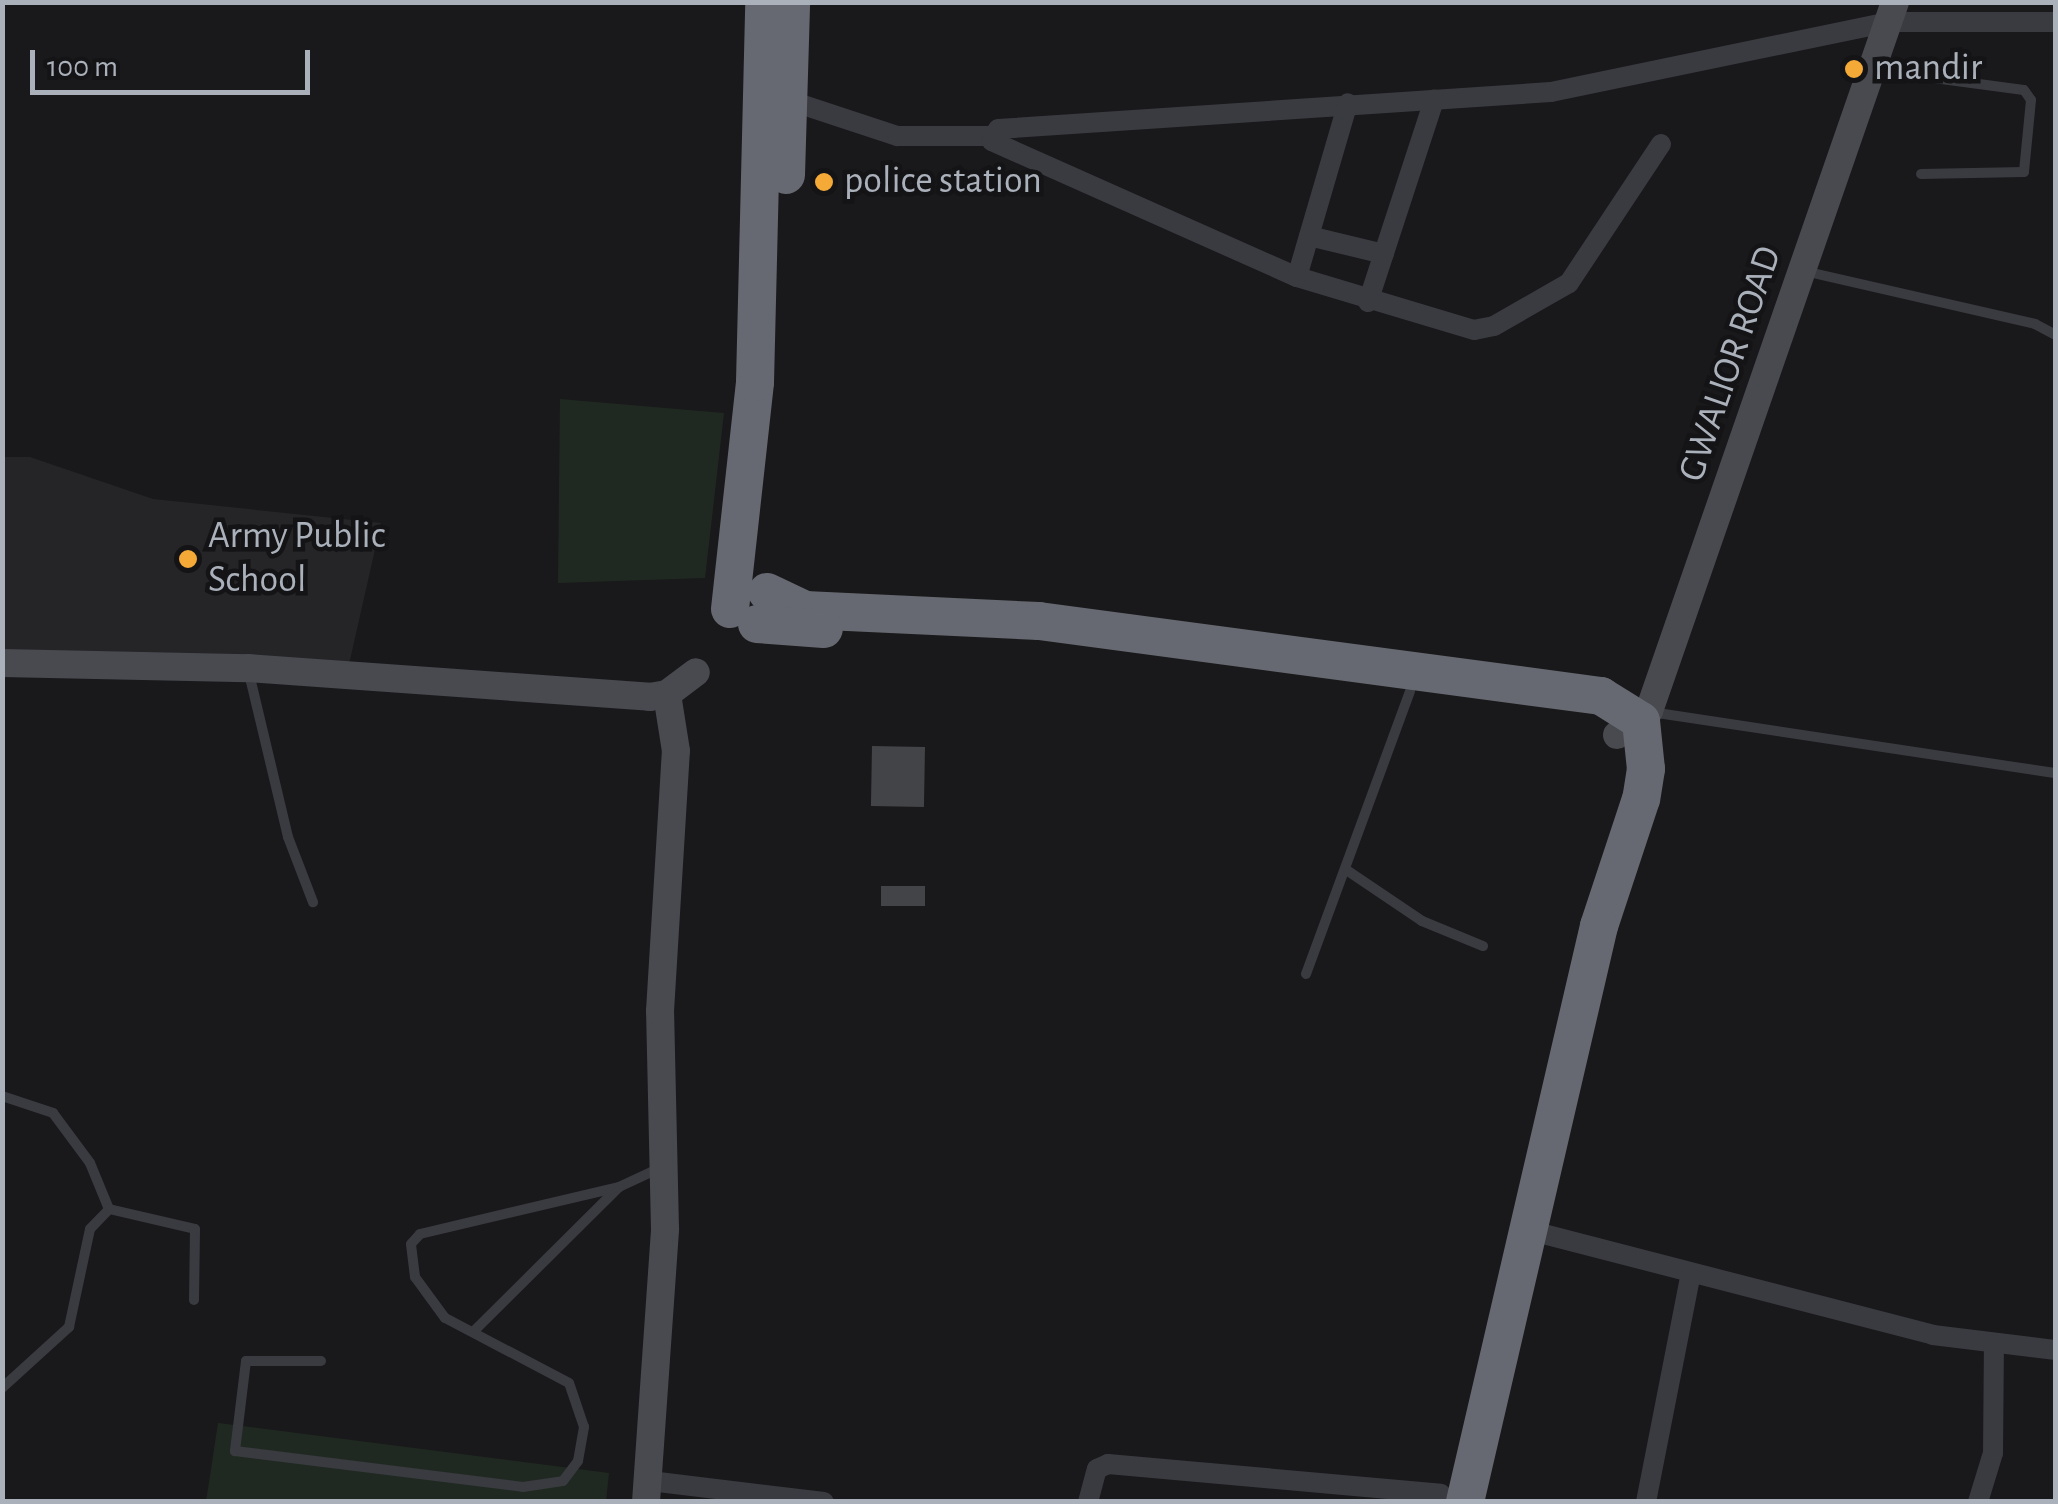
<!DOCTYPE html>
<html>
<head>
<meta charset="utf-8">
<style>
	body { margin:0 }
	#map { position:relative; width:2058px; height:1504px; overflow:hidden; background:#19191b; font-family:"Alegreya Sans",sans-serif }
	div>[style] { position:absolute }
	.built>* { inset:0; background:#252528 }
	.green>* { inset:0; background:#202921 }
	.building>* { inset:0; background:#434448; transform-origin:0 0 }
	.lane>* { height:10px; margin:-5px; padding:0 5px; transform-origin:5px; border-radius:5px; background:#3a3b40 }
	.street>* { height:20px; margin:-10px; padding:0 10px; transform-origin:10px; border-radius:10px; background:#3a3b40 }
	.secondary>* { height:28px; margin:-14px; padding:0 14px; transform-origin:14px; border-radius:14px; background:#484a50 }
	.highway>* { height:38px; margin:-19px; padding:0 19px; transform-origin:19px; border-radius:19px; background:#666971 }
	.dots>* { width:28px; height:28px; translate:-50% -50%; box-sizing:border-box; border:5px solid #141416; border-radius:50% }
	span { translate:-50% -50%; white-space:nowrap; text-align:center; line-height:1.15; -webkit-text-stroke:9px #141416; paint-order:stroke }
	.poi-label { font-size:38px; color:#abb1bb }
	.left { translate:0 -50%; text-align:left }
	.street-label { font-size:38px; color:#abb1bb }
	.frame { position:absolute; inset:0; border:5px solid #abb1bb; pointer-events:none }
	.scale { position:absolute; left:30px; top:50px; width:280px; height:45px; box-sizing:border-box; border:5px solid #abb1bb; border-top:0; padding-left:12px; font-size:30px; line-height:35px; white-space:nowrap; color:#abb1bb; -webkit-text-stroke:8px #141416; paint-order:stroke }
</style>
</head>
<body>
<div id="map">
	<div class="built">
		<div style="clip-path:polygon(3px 457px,30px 457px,153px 499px,381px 523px,350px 660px,344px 670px,3px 657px)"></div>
	</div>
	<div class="green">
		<div style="clip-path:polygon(560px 399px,724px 413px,705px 578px,558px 583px)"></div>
		<div style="clip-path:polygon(218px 1423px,609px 1473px,606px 1501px,206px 1502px)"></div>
	</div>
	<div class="building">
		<div style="left:872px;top:746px;width:53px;height:60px;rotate:1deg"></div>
		<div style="left:925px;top:886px;width:20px;height:44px;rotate:90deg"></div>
	</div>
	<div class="lane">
		<div style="left:1874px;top:70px;width:151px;rotate:7.6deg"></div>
		<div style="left:2024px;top:90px;width:12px;rotate:55deg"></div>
		<div style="left:2031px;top:100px;width:72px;rotate:95.6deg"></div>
		<div style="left:2024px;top:172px;width:103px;rotate:178.9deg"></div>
		<div style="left:1804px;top:271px;width:237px;rotate:12.9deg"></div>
		<div style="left:2035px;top:324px;width:24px;rotate:28deg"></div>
		<div style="left:248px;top:669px;width:173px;rotate:76.6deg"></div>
		<div style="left:288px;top:837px;width:70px;rotate:69deg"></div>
		<div style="left:1651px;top:712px;width:410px;rotate:8.6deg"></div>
		<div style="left:1345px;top:869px;width:93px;rotate:34deg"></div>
		<div style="left:1422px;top:921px;width:66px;rotate:22.3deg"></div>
		<div style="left:1306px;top:974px;width:301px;rotate:-69.8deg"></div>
		<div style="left:2px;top:1096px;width:54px;rotate:18.4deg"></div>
		<div style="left:53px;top:1113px;width:62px;rotate:53.5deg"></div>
		<div style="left:90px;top:1163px;width:50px;rotate:67.6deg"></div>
		<div style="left:109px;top:1209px;width:88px;rotate:13.1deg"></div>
		<div style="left:195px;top:1229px;width:71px;rotate:90.8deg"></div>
		<div style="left:475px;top:1330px;width:202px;rotate:-44.8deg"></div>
		<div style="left:321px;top:1361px;width:75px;rotate:180deg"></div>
		<div style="left:246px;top:1361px;width:91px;rotate:97deg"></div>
		<div style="left:235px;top:1451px;width:290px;rotate:7.1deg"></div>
		<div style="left:523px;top:1487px;width:40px;rotate:-8.5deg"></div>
		<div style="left:563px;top:1481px;width:25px;rotate:-53deg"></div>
		<div style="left:578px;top:1461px;width:35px;rotate:-80deg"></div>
		<div style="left:584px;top:1427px;width:46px;rotate:-108.8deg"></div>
		<div style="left:569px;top:1383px;width:140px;rotate:-152.3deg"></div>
		<div style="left:445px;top:1318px;width:51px;rotate:-126.2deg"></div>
		<div style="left:415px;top:1277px;width:33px;rotate:-97deg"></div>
		<div style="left:411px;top:1244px;width:13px;rotate:-48deg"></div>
		<div style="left:420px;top:1234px;width:204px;rotate:-13.3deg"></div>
		<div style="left:619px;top:1187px;width:45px;rotate:-24.9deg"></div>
		<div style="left:2px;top:1388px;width:91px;rotate:-42.3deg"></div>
		<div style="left:69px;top:1327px;width:100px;rotate:-77.9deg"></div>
		<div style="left:90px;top:1229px;width:28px;rotate:-46deg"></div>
	</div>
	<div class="street">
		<div style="left:788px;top:100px;width:115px;rotate:18.3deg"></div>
		<div style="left:897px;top:136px;width:96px"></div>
		<div style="left:1661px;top:144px;width:167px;rotate:123.5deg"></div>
		<div style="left:1569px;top:283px;width:86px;rotate:150.2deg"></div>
		<div style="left:1494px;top:326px;width:20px;rotate:169deg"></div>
		<div style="left:1474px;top:330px;width:185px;rotate:-163.3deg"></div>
		<div style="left:1297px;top:277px;width:334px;rotate:-156deg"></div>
		<div style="left:992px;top:141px;width:13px;rotate:-63deg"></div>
		<div style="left:998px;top:129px;width:554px;rotate:-3.83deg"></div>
		<div style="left:1551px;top:92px;width:346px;rotate:-11.7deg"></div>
		<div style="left:1890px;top:22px;width:166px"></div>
		<div style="left:1309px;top:236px;width:77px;rotate:13.5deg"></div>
		<div style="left:1297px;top:277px;width:181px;rotate:-73.7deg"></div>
		<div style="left:1368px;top:302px;width:213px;rotate:-71.9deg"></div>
		<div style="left:1528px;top:1230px;width:418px;rotate:14.5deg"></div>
		<div style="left:1933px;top:1335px;width:124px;rotate:7deg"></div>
		<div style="left:650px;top:1481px;width:175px;rotate:6.9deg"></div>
		<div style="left:1088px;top:1502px;width:34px;rotate:-75deg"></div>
		<div style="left:1097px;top:1469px;width:12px;rotate:-24deg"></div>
		<div style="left:1108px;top:1464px;width:334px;rotate:5.1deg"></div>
		<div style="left:1646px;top:1502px;width:229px;rotate:-78.9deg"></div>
		<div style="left:1978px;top:1502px;width:51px;rotate:-73deg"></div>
		<div style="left:1993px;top:1453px;width:108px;rotate:-89.5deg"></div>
	</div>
	<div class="secondary">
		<div style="left:2px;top:663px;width:246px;rotate:1.2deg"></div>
		<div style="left:248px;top:668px;width:403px;rotate:4.1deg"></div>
		<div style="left:650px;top:697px;width:17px;rotate:-10deg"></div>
		<div style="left:667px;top:694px;width:36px;rotate:-37deg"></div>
		<div style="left:1617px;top:735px;width:40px;rotate:-37deg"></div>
		<div style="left:1649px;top:711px;width:750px;rotate:-70.86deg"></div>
		<div style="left:646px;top:1502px;width:274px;rotate:-86deg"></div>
		<div style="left:665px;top:1229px;width:218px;rotate:-91.3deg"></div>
		<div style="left:660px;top:1011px;width:260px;rotate:-86.5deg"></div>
		<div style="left:676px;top:751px;width:58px;rotate:-99deg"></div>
	</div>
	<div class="highway">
		<div style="left:786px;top:175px;width:173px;rotate:-88.3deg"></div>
		<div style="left:767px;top:592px;width:42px;rotate:25.3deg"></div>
		<div style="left:805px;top:610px;width:234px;rotate:2.7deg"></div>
		<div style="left:1039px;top:621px;width:567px;rotate:7.6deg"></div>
		<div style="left:1601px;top:696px;width:47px;rotate:32deg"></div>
		<div style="left:1641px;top:721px;width:48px;rotate:84.1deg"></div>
		<div style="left:1646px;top:769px;width:30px;rotate:99deg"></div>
		<div style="left:1641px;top:799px;width:134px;rotate:108.3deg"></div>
		<div style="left:1599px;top:926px;width:591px;rotate:103.1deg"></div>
		<div style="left:730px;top:609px;width:228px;rotate:-83.7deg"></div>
		<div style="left:755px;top:382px;width:380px;rotate:-88.6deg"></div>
		<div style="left:757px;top:624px;width:67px;rotate:4.3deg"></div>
	</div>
	<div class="dots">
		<div style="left:1854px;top:69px;background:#f5aa37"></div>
		<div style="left:824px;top:182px;background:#f5aa37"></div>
		<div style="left:188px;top:559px;background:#f5aa37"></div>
	</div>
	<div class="poi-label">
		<span class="left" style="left:1874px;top:69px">mandir</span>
		<span class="left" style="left:844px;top:182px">police station</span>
		<span class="left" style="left:208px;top:559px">Army Public<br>School</span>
	</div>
	<div class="street-label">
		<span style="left:1731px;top:364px;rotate:-71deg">GWALIOR ROAD</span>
	</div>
	<div class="frame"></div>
	<div class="scale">100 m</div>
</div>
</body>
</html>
